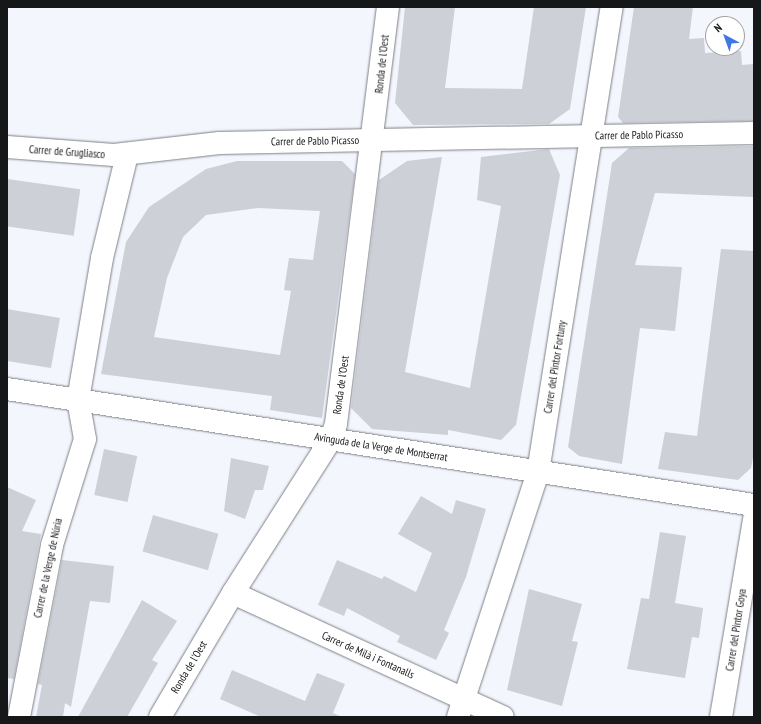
<!DOCTYPE html>
<html>
<head>
<meta charset="utf-8">
<style>
	body { margin:0 }
	#map { position:relative; width:761px; height:724px; overflow:hidden; background:#f3f6fd; font-family:"PT Sans Narrow",sans-serif }
	div>[style] { position:absolute }
	.building>* { inset:0; background:#cdd0d6; transform-origin:0 0 }
	.roads { filter:drop-shadow(0 0 1px #7c7f84) drop-shadow(0 0 1px #7c7f84) }
	.minor>* { height:22px; margin:-11px; padding:0 11px; transform-origin:11px; border-radius:11px; background:#fff }
	span { translate:-50% -50%; white-space:nowrap; text-align:center; line-height:1.15; -webkit-text-stroke:4px #fff; paint-order:stroke }
	.street-label { font-size:11px; color:#151719 }
	.frame { position:absolute; inset:0; border:8px solid #151719; pointer-events:none }
	.north { position:absolute; left:705px; top:16px; width:40px; height:40px; box-sizing:border-box; background:#fff; border:1px solid #a1a2a3; border-radius:50%; rotate:319deg; font-size:11px; font-weight:700; line-height:16px; text-align:center; color:#151719 }
	.north::after { content:''; display:block; margin:auto; width:14px; height:18px; background:#3e76e6; clip-path:polygon(50% 0,100% 100%,50% 72%,0 100%) }
</style>
</head>
<body>
<div id="map">
	<div class="building">
		<div style="clip-path:polygon(405px 7px,455px 7px,445px 88px,522px 89px,534px 7px,586px 7px,570px 109px,549px 124px,413px 125px,395px 103px)"></div>
		<div style="clip-path:polygon(634px 7px,693px 7px,689px 39px,704px 38px,705px 53px,741px 51px,742px 65px,754px 64px,754px 121px,623px 123px,618px 117px)"></div>
		<div style="clip-path:polygon(754px 146px,754px 197px,655px 193px,635px 265px,682px 267px,675px 331px,640px 328px,622px 464px,579px 456px,568px 447px,612px 163px,629px 148px)"></div>
		<div style="clip-path:polygon(549px 149px,560px 175px,516px 425px,501px 440px,448px 430px,448px 435px,372px 429px,351px 408px,379px 180px,407px 161px,442px 157px,405px 372px,470px 388px,501px 206px,477px 200px,481px 157px)"></div>
		<div style="clip-path:polygon(evenodd,237px 161px,342px 161px,355px 174px,322px 418px,270px 410px,272px 396px,101px 374px,126px 242px,149px 207px,206px 169px,237px 161px,258px 208px,320px 211px,313px 260px,289px 258px,284px 290px,291px 291px,280px 355px,154px 337px,167px 278px,183px 237px,206px 215px,258px 208px)"></div>
		<div style="left:7px;top:179px;width:74px;height:47px;rotate:8deg"></div>
		<div style="clip-path:polygon(721px 249px,754px 251px,754px 453px,751px 468px,738px 480px,658px 469px,665px 432px,697px 436px)"></div>
		<div style="clip-path:polygon(7px 309px,60px 318px,51px 368px,7px 361px)"></div>
		<div style="left:104px;top:449px;width:34px;height:47px;rotate:12deg"></div>
		<div style="clip-path:polygon(231px 458px,269px 466px,263px 490px,255px 490px,245px 519px,224px 511px)"></div>
		<div style="clip-path:polygon(7px 487px,36px 500px,22px 531px,41px 534px,14px 679px,7px 678px)"></div>
		<div style="clip-path:polygon(421px 496px,452px 514px,456px 500px,486px 509px,466px 577px,444px 630px,449px 633px,436px 660px,397px 642px,400px 636px,347px 608px,344px 616px,318px 605px,337px 560px,382px 579px,384px 576px,416px 592px,432px 553px,398px 534px)"></div>
		<div style="left:153px;top:515px;width:68px;height:38px;rotate:16deg"></div>
		<div style="clip-path:polygon(660px 532px,686px 536px,675px 603px,703px 608px,699px 638px,692px 637px,685px 678px,627px 669px,641px 598px,649px 599px)"></div>
		<div style="clip-path:polygon(62px 560px,114px 566px,110px 603px,90px 601px,71px 707px,65px 703px,63px 717px,36px 717px,42px 685px,38px 684px)"></div>
		<div style="clip-path:polygon(529px 589px,582px 604px,572px 641px,578px 642px,562px 706px,507px 690px)"></div>
		<div style="clip-path:polygon(142px 600px,177px 621px,152px 660px,158px 663px,127px 717px,78px 717px)"></div>
		<div style="clip-path:polygon(232px 670px,305px 701px,317px 673px,345px 684px,333px 713px,342px 717px,261px 717px,220px 699px)"></div>
	</div>
	<div class="roads">
		<div class="minor">
			<div style="left:7px;top:147px;width:107px;rotate:4.3deg"></div>
			<div style="left:114px;top:155px;width:106px;rotate:-6.5deg"></div>
			<div style="left:219px;top:143px;width:535px;rotate:-1.07deg"></div>
			<div style="left:7px;top:389px;width:756px;rotate:8.83deg"></div>
			<div style="left:233px;top:593px;width:297px;rotate:24.7deg"></div>
			<div style="left:19px;top:717px;width:175px;rotate:-79.1deg"></div>
			<div style="left:52px;top:545px;width:111px;rotate:-72.7deg"></div>
			<div style="left:85px;top:439px;width:40px;rotate:-100deg"></div>
			<div style="left:78px;top:400px;width:144px;rotate:-80.4deg"></div>
			<div style="left:102px;top:258px;width:106px;rotate:-76.4deg"></div>
			<div style="left:160px;top:717px;width:144px;rotate:-59.5deg"></div>
			<div style="left:233px;top:593px;width:183px;rotate:-57.5deg"></div>
			<div style="left:331px;top:439px;width:16px;rotate:-72deg"></div>
			<div style="left:336px;top:424px;width:420px;rotate:-82.9deg"></div>
			<div style="left:458px;top:717px;width:258px;rotate:-71.9deg"></div>
			<div style="left:538px;top:472px;width:471px;rotate:-81deg"></div>
			<div style="left:721px;top:717px;width:201px;rotate:-80.5deg"></div>
		</div>
	</div>
	<div class="street-label">
		<span style="left:382px;top:64px;rotate:-84deg">Ronda de l'Oest</span>
		<span style="left:639px;top:135px;rotate:-1deg">Carrer de Pablo Picasso</span>
		<span style="left:315px;top:141px;rotate:-1deg">Carrer de Pablo Picasso</span>
		<span style="left:67px;top:152px;rotate:4deg">Carrer de Grugliasco</span>
		<span style="left:555px;top:367px;rotate:-81deg">Carrer del Pintor Fortuny</span>
		<span style="left:341px;top:385px;rotate:-82deg">Ronda de l'Oest</span>
		<span style="left:381px;top:447px;rotate:9deg">Avinguda de la Verge de Montserrat</span>
		<span style="left:48px;top:568px;rotate:-78deg">Carrer de la Verge de Núria</span>
		<span style="left:736px;top:630px;rotate:-81deg">Carrer del Pintor Goya</span>
		<span style="left:368px;top:655px;rotate:24deg">Carrer de Milà i Fontanalls</span>
		<span style="left:189px;top:667px;rotate:-59deg">Ronda de l'Oest</span>
	</div>
	<div class="frame"></div>
	<div class="north">N</div>
</div>
</body>
</html>
